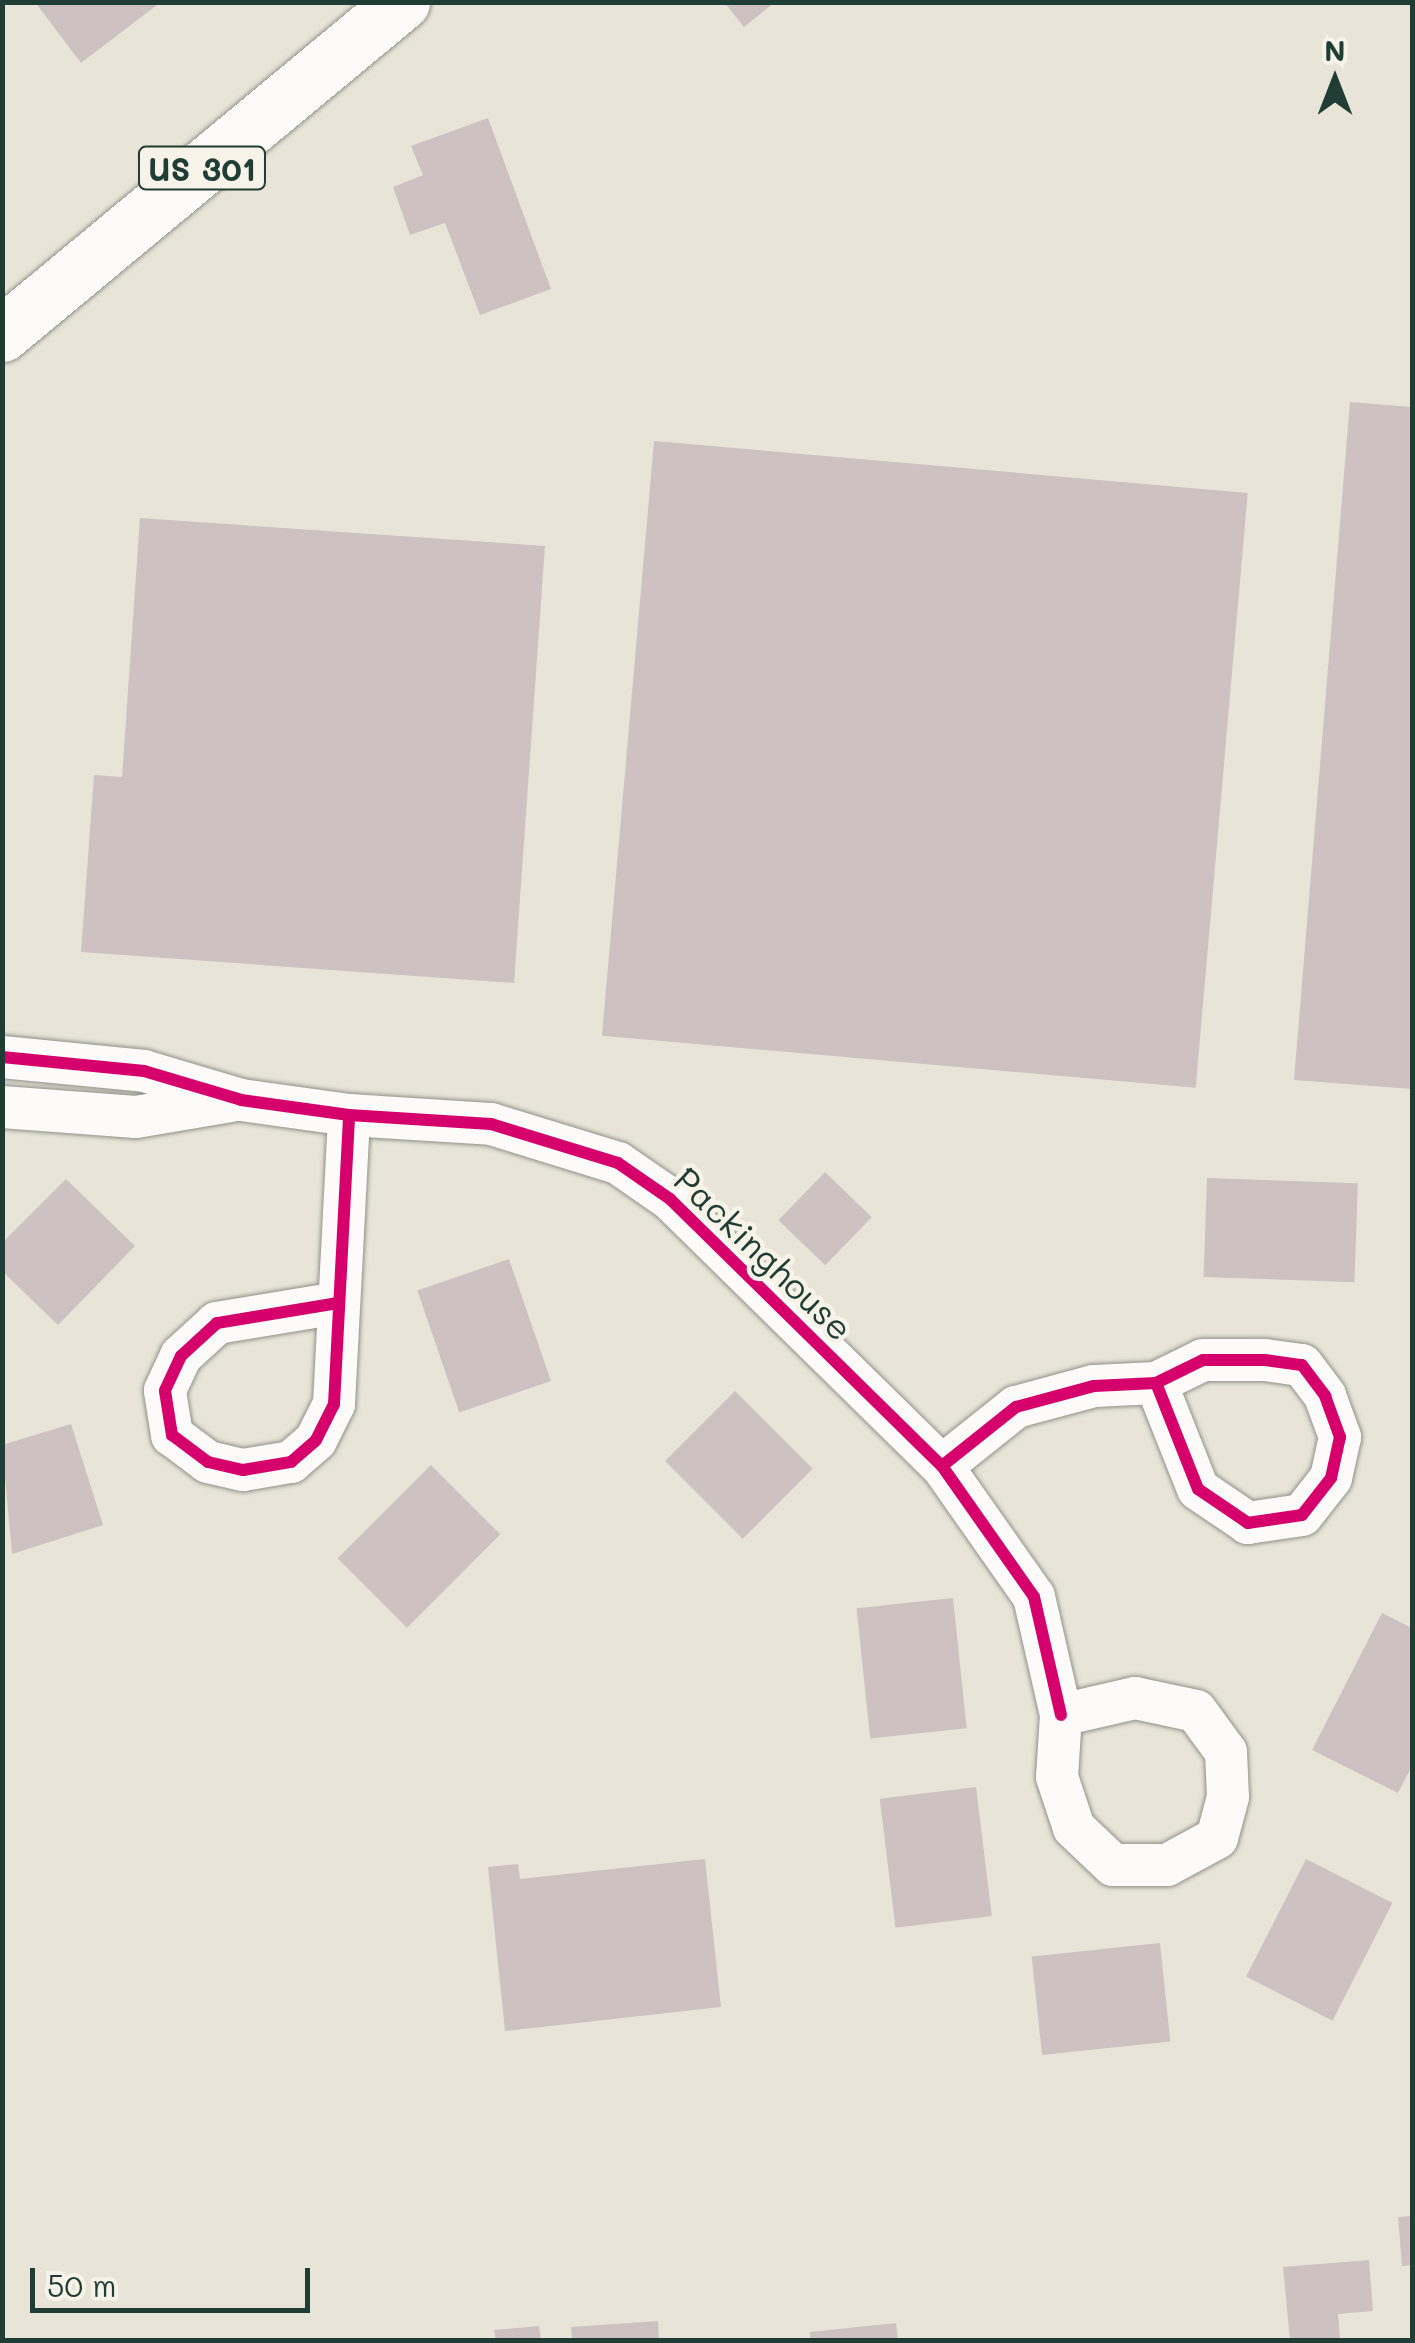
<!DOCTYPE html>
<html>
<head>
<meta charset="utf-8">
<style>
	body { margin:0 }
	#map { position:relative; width:1415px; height:2343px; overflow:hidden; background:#e8e5d8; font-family:Mali,sans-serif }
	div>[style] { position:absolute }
	.building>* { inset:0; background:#cec1c1; transform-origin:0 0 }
	.roads { filter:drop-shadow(0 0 2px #8f928a) drop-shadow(0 0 2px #8f928a) }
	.minor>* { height:42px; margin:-21px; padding:0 21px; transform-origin:21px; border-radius:21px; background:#fcfbf9 }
	.primary>* { height:55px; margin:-27.5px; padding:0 27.5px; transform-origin:27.5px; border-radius:27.5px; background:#fcfbf9 }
	.cycleway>* { height:12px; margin:-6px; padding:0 6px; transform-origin:6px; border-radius:6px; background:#d6006c }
	span { translate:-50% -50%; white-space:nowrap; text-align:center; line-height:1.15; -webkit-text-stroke:9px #f7f3e8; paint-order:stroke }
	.shield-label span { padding:2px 8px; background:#f7f3e8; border:2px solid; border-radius:8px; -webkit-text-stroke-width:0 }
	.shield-label { font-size:32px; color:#1f3d34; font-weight:700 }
	.street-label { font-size:35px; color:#1f3d34 }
	.frame { position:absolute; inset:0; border:5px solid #1f3d34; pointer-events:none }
	.north { position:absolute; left:1285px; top:30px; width:100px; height:100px; -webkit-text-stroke:8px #f7f3e8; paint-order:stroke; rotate:0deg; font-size:28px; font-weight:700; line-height:40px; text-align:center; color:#1f3d34 }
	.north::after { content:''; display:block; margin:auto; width:35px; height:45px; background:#1f3d34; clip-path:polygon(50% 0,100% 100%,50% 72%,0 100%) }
	.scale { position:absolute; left:30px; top:2268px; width:280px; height:45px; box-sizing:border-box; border:5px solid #1f3d34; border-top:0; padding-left:12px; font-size:30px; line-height:35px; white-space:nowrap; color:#1f3d34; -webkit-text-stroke:8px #f7f3e8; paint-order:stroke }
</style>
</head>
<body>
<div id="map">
	<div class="building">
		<div style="clip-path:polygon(35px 2px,161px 2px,81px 63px)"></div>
		<div style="clip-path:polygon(724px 2px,775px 2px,744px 27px)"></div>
		<div style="clip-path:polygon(488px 118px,551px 289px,480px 315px,445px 223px,410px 235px,393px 187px,423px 175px,411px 146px)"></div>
		<div style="clip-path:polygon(1350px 402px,1412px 407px,1412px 1089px,1294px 1080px)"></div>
		<div style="left:654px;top:441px;width:596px;height:597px;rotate:5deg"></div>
		<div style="clip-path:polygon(140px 518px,545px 546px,514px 983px,81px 952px,94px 775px,122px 777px)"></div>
		<div style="left:825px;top:1172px;width:65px;height:67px;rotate:44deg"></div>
		<div style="left:1207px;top:1178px;width:151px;height:99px;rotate:2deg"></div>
		<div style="clip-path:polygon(66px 1179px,135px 1246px,58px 1325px,2px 1271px,2px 1243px)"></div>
		<div style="left:509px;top:1259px;width:129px;height:97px;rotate:71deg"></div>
		<div style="left:735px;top:1391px;width:110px;height:99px;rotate:45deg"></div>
		<div style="clip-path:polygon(71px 1424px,103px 1525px,12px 1554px,2px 1445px)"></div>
		<div style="left:431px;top:1465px;width:98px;height:132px;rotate:45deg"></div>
		<div style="left:953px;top:1598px;width:131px;height:97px;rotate:84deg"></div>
		<div style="clip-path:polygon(1382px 1613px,1412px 1628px,1412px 1766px,1398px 1793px,1312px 1750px)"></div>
		<div style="left:976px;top:1787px;width:130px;height:97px;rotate:83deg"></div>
		<div style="clip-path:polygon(705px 1859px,721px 2007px,505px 2031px,488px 1867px,518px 1864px,520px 1879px)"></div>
		<div style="left:1306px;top:1859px;width:97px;height:132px;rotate:27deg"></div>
		<div style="left:1160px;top:1943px;width:99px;height:129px;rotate:84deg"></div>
		<div style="clip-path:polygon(1412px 2216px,1412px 2265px,1402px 2266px,1398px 2217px)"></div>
		<div style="clip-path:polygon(1369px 2260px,1373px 2311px,1338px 2314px,1340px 2340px,1290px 2340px,1283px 2267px)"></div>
		<div style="clip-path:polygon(658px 2321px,659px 2340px,572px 2340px,571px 2327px)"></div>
		<div style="clip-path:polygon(896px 2323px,898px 2340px,810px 2340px,810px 2332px)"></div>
		<div style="clip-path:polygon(539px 2326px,541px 2340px,496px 2340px,494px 2330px)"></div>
	</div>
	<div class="roads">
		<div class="minor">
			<div style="left:2px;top:1057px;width:143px;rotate:5.6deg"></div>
			<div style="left:144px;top:1071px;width:101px;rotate:16.6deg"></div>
			<div style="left:241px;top:1100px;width:109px;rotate:7.9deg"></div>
			<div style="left:349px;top:1115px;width:142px;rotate:3.6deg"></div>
			<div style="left:491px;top:1124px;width:133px;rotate:17.1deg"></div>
			<div style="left:618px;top:1163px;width:63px;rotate:34.7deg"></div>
			<div style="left:670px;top:1199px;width:381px;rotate:44.5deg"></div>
			<div style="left:942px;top:1466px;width:160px;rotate:54.9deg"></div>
			<div style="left:1034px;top:1597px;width:121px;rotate:77.1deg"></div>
			<div style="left:2px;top:1107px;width:134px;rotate:4.3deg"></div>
			<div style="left:136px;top:1117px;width:96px;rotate:-9.6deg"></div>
			<div style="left:338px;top:1303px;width:123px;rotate:170.6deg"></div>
			<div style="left:217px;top:1323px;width:49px;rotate:137.5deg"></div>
			<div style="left:181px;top:1356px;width:38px;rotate:115deg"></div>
			<div style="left:165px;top:1391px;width:45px;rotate:81deg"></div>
			<div style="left:172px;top:1435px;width:45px;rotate:36.9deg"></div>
			<div style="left:208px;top:1462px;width:36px;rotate:13deg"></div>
			<div style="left:243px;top:1470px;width:49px;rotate:-9.5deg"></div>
			<div style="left:291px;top:1462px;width:33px;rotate:-41deg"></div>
			<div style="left:316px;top:1440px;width:40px;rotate:-63.4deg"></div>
			<div style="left:334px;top:1404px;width:289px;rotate:-87deg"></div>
			<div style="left:942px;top:1466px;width:95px;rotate:-38.6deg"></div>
			<div style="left:1016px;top:1407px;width:81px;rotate:-15.1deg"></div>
			<div style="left:1094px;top:1386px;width:62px;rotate:-2.8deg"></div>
			<div style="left:1156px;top:1383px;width:52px;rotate:-26.1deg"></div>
			<div style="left:1203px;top:1360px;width:62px"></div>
			<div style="left:1265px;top:1360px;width:37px;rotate:8deg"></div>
			<div style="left:1302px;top:1365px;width:39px;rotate:53deg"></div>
			<div style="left:1325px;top:1396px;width:44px;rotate:69.9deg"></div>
			<div style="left:1340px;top:1437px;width:42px;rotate:102.4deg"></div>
			<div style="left:1331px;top:1478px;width:47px;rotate:128.1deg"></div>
			<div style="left:1302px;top:1515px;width:55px;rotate:171.6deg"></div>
			<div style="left:1248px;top:1523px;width:60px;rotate:-145.8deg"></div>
			<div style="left:1198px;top:1489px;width:114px;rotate:-111.6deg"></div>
			<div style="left:1135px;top:1698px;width:62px;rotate:12deg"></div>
			<div style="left:1196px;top:1711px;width:51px;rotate:53.8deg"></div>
			<div style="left:1226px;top:1752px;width:45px;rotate:87.5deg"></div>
			<div style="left:1228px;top:1797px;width:42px;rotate:105deg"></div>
			<div style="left:1217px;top:1838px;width:57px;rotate:151.6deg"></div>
			<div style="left:1167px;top:1865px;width:54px;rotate:180deg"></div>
			<div style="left:1113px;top:1865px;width:54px;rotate:-136.5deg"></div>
			<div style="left:1074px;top:1828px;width:54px;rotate:-108.4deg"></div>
			<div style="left:1057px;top:1777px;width:62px;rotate:-86.3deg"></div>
			<div style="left:1061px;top:1715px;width:76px;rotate:-12.9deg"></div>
		</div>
		<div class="primary">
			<div style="left:2px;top:334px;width:520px;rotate:-39.69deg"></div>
		</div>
	</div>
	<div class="cycleway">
		<div style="left:2px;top:1057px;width:143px;rotate:5.6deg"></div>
		<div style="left:144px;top:1071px;width:101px;rotate:16.6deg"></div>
		<div style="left:241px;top:1100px;width:109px;rotate:7.9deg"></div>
		<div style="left:349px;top:1115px;width:142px;rotate:3.6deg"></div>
		<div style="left:491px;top:1124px;width:133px;rotate:17.1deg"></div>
		<div style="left:618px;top:1163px;width:63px;rotate:34.7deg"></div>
		<div style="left:670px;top:1199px;width:381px;rotate:44.5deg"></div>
		<div style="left:942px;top:1466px;width:160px;rotate:54.9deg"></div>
		<div style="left:1034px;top:1597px;width:121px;rotate:77.1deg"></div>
		<div style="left:338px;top:1303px;width:123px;rotate:170.6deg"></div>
		<div style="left:217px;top:1323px;width:49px;rotate:137.5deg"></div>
		<div style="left:181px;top:1356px;width:38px;rotate:115deg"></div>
		<div style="left:165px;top:1391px;width:45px;rotate:81deg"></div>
		<div style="left:172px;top:1435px;width:45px;rotate:36.9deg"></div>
		<div style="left:208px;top:1462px;width:36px;rotate:13deg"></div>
		<div style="left:243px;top:1470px;width:49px;rotate:-9.5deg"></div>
		<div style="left:291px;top:1462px;width:33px;rotate:-41deg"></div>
		<div style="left:316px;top:1440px;width:40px;rotate:-63.4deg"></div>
		<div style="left:334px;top:1404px;width:289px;rotate:-87deg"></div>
		<div style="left:942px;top:1466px;width:95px;rotate:-38.6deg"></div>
		<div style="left:1016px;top:1407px;width:81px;rotate:-15.1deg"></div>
		<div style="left:1094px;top:1386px;width:62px;rotate:-2.8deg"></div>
		<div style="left:1156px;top:1383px;width:52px;rotate:-26.1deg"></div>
		<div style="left:1203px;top:1360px;width:62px"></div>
		<div style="left:1265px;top:1360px;width:37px;rotate:8deg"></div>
		<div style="left:1302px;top:1365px;width:39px;rotate:53deg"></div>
		<div style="left:1325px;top:1396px;width:44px;rotate:69.9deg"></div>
		<div style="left:1340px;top:1437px;width:42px;rotate:102.4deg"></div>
		<div style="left:1331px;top:1478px;width:47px;rotate:128.1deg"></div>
		<div style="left:1302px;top:1515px;width:55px;rotate:171.6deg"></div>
		<div style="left:1248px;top:1523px;width:60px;rotate:-145.8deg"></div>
		<div style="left:1198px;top:1489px;width:114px;rotate:-111.6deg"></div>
	</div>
	<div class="shield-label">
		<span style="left:202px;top:168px">US 301</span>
	</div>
	<div class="street-label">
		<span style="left:764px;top:1253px;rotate:44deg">Packinghouse</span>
	</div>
	<div class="frame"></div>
	<div class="north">N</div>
	<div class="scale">50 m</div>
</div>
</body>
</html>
